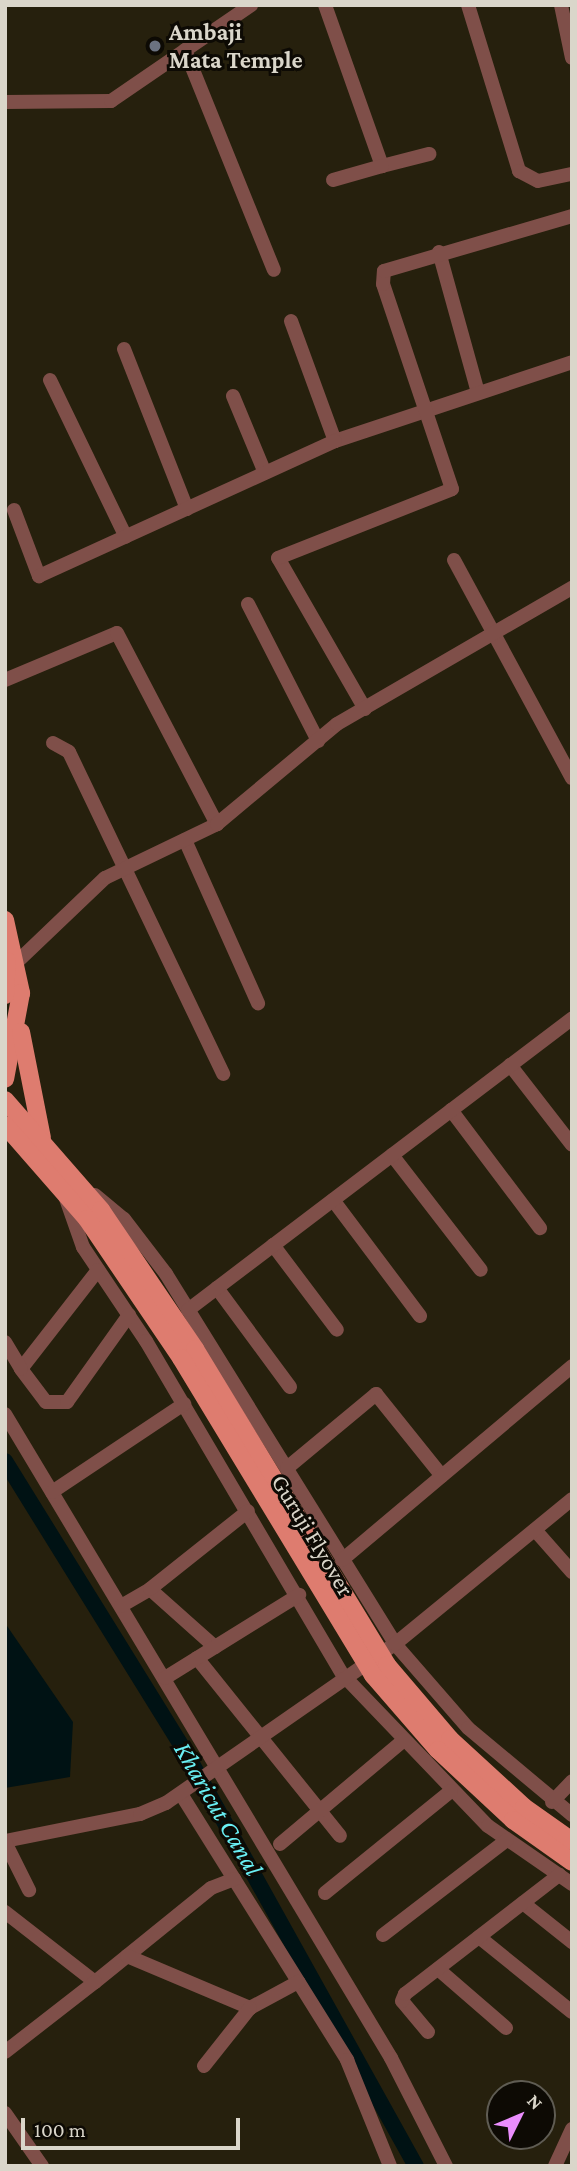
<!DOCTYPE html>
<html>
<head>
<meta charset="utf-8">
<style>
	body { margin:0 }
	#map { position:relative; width:577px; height:2171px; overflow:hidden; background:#26200d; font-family:"Crimson Pro",serif }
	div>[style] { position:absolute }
	.water>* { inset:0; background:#001214 }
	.canal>* { height:16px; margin:-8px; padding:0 8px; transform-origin:8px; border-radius:8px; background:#001214 }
	.minor>* { height:14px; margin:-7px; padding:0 7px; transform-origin:7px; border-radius:7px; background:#7f4f49 }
	.major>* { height:18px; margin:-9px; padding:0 9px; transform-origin:9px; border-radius:9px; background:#de7c6f }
	.major-bridge>* { height:18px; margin:-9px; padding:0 9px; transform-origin:9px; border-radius:9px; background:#de7c6f }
	.dots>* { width:19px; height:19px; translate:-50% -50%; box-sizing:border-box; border:4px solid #0d0a04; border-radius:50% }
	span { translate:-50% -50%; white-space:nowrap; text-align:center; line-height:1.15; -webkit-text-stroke:6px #0d0a04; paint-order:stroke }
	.poi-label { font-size:24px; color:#dad6ca; font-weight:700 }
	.left { translate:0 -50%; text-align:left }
	.street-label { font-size:24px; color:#dad6ca }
	.water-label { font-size:26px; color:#69eff4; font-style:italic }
	.frame { position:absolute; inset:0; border:7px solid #dad6ca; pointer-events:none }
	.north { position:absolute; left:486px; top:2080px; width:70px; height:70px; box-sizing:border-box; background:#0d0a04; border:2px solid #5f5c53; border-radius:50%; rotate:47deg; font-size:19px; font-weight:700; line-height:28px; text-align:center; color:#dad6ca }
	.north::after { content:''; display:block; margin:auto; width:24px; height:32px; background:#ea8dfd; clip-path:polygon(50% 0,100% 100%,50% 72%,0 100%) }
	.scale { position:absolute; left:21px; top:2118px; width:219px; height:32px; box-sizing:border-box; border:4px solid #dad6ca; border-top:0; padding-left:9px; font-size:21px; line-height:24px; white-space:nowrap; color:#dad6ca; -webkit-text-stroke:5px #0d0a04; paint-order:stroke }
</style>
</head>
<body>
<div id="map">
	<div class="water">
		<div style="clip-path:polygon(5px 1623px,73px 1722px,70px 1777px,5px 1788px)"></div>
	</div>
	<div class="canal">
		<div style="left:5px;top:1461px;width:344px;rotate:58.2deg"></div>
		<div style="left:186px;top:1753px;width:473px;rotate:60.9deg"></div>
	</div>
	<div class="minor">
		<div style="left:325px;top:5px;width:171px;rotate:70.5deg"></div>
		<div style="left:382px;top:166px;width:49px;rotate:-14.3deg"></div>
		<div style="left:468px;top:5px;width:174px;rotate:72.9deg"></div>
		<div style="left:519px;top:171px;width:21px;rotate:28deg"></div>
		<div style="left:538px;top:181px;width:35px;rotate:-12deg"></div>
		<div style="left:561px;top:5px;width:54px;rotate:78.3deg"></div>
		<div style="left:185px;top:50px;width:237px;rotate:68deg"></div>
		<div style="left:5px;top:102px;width:106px;rotate:-0.5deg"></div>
		<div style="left:111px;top:101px;width:170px;rotate:-34.4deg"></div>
		<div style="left:333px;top:180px;width:51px;rotate:-15.9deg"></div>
		<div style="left:439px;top:252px;width:146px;rotate:74.5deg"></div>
		<div style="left:291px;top:321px;width:128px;rotate:69.9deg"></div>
		<div style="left:335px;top:441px;width:250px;rotate:-18.4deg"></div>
		<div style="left:124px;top:349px;width:172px;rotate:68.5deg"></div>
		<div style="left:50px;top:380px;width:174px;rotate:64.2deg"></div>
		<div style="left:233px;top:396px;width:83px;rotate:67.4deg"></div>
		<div style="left:14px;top:510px;width:71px;rotate:69.3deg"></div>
		<div style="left:39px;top:576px;width:325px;rotate:-24.5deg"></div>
		<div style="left:454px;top:560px;width:248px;rotate:61.6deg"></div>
		<div style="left:248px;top:604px;width:154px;rotate:62.9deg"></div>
		<div style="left:5px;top:680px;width:121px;rotate:-22.8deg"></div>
		<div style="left:117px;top:633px;width:216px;rotate:62.4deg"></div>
		<div style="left:365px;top:709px;width:174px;rotate:-119.9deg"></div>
		<div style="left:278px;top:558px;width:187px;rotate:-21.6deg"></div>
		<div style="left:452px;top:489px;width:216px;rotate:-108.6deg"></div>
		<div style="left:383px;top:284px;width:13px;rotate:-86deg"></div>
		<div style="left:384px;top:271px;width:196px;rotate:-16.3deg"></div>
		<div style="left:53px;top:743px;width:18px;rotate:29deg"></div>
		<div style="left:69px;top:752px;width:357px;rotate:64.4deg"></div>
		<div style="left:185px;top:840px;width:179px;rotate:65.9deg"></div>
		<div style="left:18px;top:961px;width:120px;rotate:-43.7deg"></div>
		<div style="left:105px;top:878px;width:124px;rotate:-25.7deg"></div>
		<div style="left:217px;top:824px;width:156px;rotate:-39.8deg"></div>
		<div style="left:337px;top:724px;width:272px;rotate:-30.1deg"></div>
		<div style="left:510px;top:1065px;width:101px;rotate:52.2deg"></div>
		<div style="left:451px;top:1110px;width:148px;rotate:53deg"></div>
		<div style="left:392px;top:1155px;width:145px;rotate:52.3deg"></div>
		<div style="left:95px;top:1195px;width:38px;rotate:40deg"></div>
		<div style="left:124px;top:1219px;width:69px;rotate:52.6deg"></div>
		<div style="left:166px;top:1274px;width:435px;rotate:58.2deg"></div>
		<div style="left:395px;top:1644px;width:111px;rotate:49deg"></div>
		<div style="left:468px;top:1728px;width:136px;rotate:39.9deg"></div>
		<div style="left:65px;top:1196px;width:54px;rotate:70.6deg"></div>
		<div style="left:83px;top:1247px;width:113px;rotate:56.2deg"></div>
		<div style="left:146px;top:1341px;width:388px;rotate:59.5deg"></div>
		<div style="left:343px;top:1675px;width:209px;rotate:46.2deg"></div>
		<div style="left:488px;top:1826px;width:102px;rotate:34.6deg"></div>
		<div style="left:333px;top:1200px;width:145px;rotate:53.1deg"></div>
		<div style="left:273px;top:1245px;width:106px;rotate:53deg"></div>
		<div style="left:98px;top:1270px;width:125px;rotate:127.9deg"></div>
		<div style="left:21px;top:1369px;width:41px;rotate:52.9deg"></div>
		<div style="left:46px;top:1402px;width:21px"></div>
		<div style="left:67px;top:1402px;width:107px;rotate:-54.5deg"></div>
		<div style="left:217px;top:1288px;width:123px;rotate:53.6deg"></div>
		<div style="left:188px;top:1310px;width:482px;rotate:-37.2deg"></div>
		<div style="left:5px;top:1342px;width:31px;rotate:59deg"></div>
		<div style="left:5px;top:1414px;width:751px;rotate:59.06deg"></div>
		<div style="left:391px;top:2058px;width:121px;rotate:63deg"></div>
		<div style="left:287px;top:1468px;width:116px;rotate:-39.7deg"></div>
		<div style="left:376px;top:1394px;width:105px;rotate:51.2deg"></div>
		<div style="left:52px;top:1492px;width:159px;rotate:-33.7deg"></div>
		<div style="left:535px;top:1530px;width:56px;rotate:48.6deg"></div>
		<div style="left:342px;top:1560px;width:301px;rotate:-40.1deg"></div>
		<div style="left:121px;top:1606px;width:34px;rotate:-30deg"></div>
		<div style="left:215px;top:1647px;width:87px;rotate:-138.3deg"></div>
		<div style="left:150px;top:1589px;width:125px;rotate:-38.5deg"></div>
		<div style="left:197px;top:1658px;width:228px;rotate:51.2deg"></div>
		<div style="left:165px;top:1678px;width:158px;rotate:-31.8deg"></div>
		<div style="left:181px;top:1794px;width:314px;rotate:58deg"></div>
		<div style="left:347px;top:2060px;width:114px;rotate:67.9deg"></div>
		<div style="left:552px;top:1802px;width:29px;rotate:-46deg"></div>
		<div style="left:5px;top:1841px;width:138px;rotate:-11.3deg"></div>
		<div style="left:140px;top:1814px;width:28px;rotate:-23deg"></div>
		<div style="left:166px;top:1803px;width:279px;rotate:-34.8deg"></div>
		<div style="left:395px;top:1644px;width:229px;rotate:-39.3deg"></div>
		<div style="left:5px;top:1842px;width:54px;rotate:63.4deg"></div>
		<div style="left:280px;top:1844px;width:162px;rotate:-40deg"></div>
		<div style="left:325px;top:1893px;width:162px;rotate:-39deg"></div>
		<div style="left:523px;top:1903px;width:63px;rotate:38.5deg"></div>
		<div style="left:5px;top:1912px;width:114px;rotate:37.9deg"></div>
		<div style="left:95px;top:1982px;width:149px;rotate:-39deg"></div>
		<div style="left:211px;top:1888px;width:25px;rotate:-21deg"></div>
		<div style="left:383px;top:1935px;width:156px;rotate:-37.5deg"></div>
		<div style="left:479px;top:1937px;width:119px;rotate:38.9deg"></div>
		<div style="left:127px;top:1956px;width:134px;rotate:22.9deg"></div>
		<div style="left:250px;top:2008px;width:55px;rotate:-28.4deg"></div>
		<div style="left:438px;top:1969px;width:90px;rotate:40.9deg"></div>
		<div style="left:428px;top:2032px;width:40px;rotate:-130deg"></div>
		<div style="left:402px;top:2001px;width:8px;rotate:-67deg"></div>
		<div style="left:405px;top:1994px;width:195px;rotate:-37.7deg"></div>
		<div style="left:5px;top:2052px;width:114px;rotate:-37.9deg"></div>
		<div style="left:204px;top:2066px;width:74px;rotate:-51.6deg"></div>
		<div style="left:5px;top:2113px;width:65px;rotate:55.1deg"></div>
		<div style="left:555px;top:2166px;width:41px;rotate:-65.3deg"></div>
	</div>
	<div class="major">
		<div style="left:5px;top:920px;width:75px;rotate:77.6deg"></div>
		<div style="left:21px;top:993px;width:87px;rotate:100.5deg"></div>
		<div style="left:5px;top:995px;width:34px;rotate:-87deg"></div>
		<div style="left:21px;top:1032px;width:108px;rotate:78.8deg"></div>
		<div style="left:5px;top:1100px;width:146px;rotate:48.9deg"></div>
		<div style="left:5px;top:1125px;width:125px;rotate:48.9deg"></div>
	</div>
	<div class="major-bridge">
		<div style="left:101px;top:1210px;width:168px;rotate:55.9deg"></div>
		<div style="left:195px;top:1349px;width:370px;rotate:58.7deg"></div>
		<div style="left:387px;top:1665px;width:97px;rotate:49.6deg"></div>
		<div style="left:450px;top:1739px;width:100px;rotate:42.6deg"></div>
		<div style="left:524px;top:1807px;width:59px;rotate:35.3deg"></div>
		<div style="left:87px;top:1219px;width:168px;rotate:55.9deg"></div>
		<div style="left:181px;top:1358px;width:371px;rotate:58.8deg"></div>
		<div style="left:373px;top:1675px;width:99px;rotate:49.1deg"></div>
		<div style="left:438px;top:1750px;width:103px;rotate:43deg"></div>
		<div style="left:513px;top:1820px;width:72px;rotate:35.4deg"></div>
	</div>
	<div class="dots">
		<div style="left:155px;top:46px;background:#6b7280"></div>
	</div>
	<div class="poi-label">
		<span class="left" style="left:169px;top:46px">Ambaji<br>Mata Temple</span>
	</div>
	<div class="street-label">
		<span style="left:313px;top:1535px;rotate:59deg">Guruji Flyover</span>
	</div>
	<div class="water-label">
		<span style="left:218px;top:1809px;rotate:60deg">Kharicut Canal</span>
	</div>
	<div class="frame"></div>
	<div class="north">N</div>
	<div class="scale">100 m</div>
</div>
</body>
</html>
